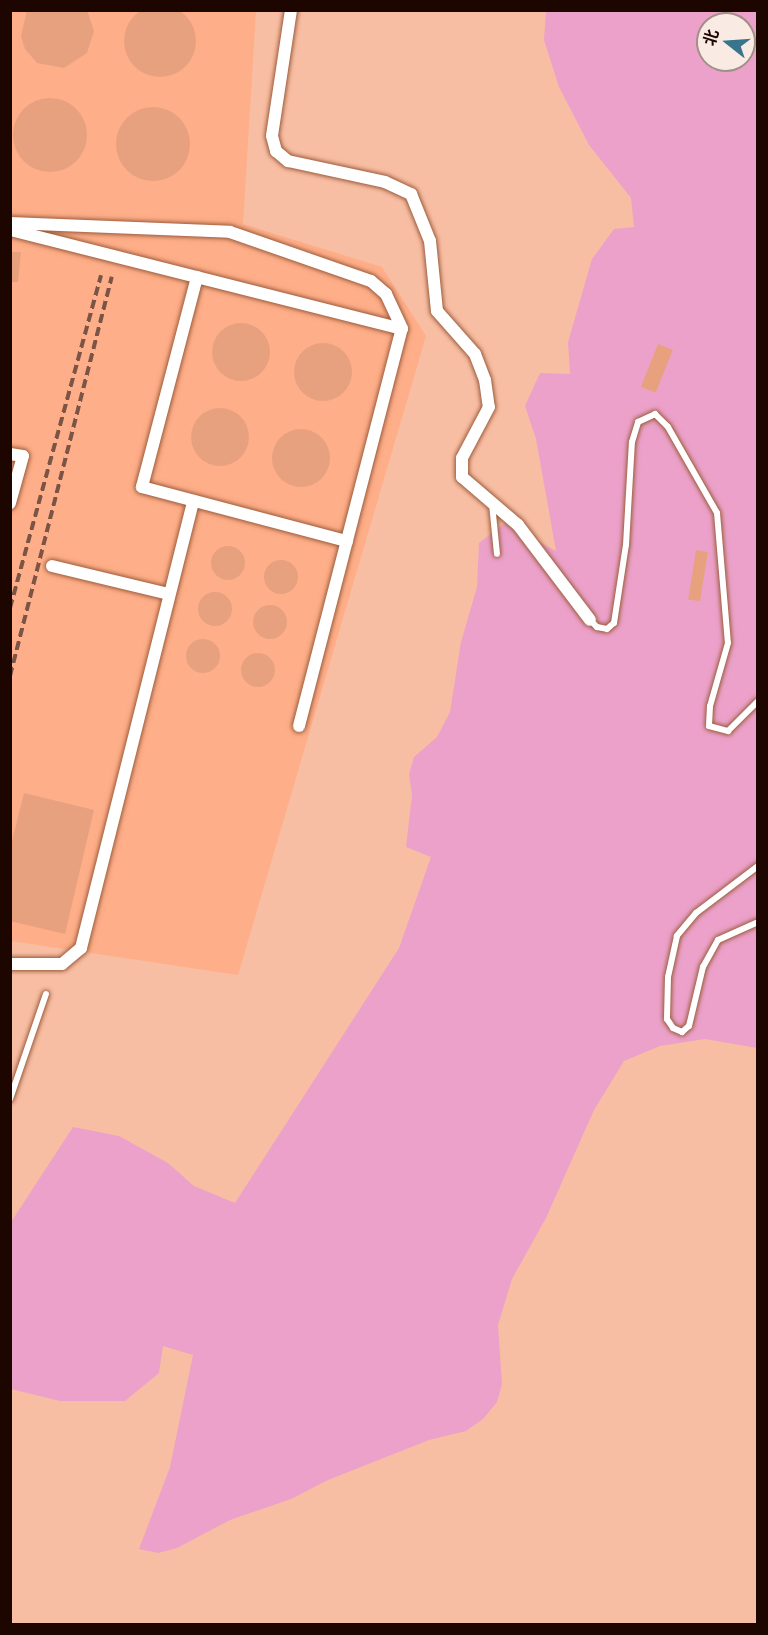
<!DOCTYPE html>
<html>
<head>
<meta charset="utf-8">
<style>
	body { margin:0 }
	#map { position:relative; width:768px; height:1635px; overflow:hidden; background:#f8bea3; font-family:Ubuntu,"Noto Sans SC",sans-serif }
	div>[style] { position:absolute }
	.built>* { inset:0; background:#feae88 }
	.green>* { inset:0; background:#eca1ca }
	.building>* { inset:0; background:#e8a17f; transform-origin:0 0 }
	.round { border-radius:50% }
	.roads { filter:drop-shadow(0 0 2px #9d5c3c) drop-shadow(0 0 2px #9d5c3c) }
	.lane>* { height:6px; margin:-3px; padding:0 3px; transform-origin:3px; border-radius:3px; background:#fff }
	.street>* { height:12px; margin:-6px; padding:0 6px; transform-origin:6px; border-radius:6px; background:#fff }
	.rail>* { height:4px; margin-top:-2px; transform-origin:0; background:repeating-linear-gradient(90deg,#7b5445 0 9px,transparent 0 13.5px) }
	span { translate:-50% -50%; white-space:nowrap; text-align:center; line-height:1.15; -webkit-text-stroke:4.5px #f9eae3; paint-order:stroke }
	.frame { position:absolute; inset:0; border:12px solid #1e0600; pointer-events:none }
	.north { position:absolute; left:696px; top:12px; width:60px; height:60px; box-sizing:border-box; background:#f9eae3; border:2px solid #a18f88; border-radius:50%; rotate:287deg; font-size:16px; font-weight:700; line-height:24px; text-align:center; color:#1e0600 }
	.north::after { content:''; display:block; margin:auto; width:21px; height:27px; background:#38748c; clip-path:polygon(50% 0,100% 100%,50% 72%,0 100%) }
</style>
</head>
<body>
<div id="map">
	<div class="built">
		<div style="clip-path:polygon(11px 11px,256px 11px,243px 224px,382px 267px,426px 336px,238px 975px,11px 941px)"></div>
	</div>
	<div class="green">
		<div style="clip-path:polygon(evenodd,546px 11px,757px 11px,757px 1048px,705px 1039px,660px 1046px,624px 1061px,594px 1110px,546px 1218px,512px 1279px,498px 1325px,502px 1384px,497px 1402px,483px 1419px,466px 1431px,429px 1440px,328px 1480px,291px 1499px,230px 1520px,177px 1548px,158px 1553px,139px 1549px,170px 1467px,193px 1355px,163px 1346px,159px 1373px,125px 1401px,60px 1401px,11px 1389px,11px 1222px,73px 1127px,119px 1136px,168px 1163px,194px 1186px,235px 1203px,399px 948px,431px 857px,406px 847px,412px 795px,409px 774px,414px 757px,437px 737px,450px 712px,461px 642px,477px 587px,479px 543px,505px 523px,556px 551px,536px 439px,525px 406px,540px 373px,570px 374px,568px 342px,592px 259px,614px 229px,634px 227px,631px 198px,589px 145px,559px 87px,544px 40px,546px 11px,708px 24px,744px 24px,744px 60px,708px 60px,708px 24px)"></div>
	</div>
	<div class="building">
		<div class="round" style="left:124px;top:5px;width:72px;height:72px"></div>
		<div style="clip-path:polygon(27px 10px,87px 10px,94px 31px,87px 53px,64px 68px,37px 63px,25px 49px,21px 36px)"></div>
		<div class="round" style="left:13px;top:98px;width:74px;height:74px"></div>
		<div class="round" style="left:116px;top:107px;width:74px;height:74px"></div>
		<div style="clip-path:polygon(10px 252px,21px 252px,18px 282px,10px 282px)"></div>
		<div class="round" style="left:212px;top:323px;width:58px;height:58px"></div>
		<div class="round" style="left:294px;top:343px;width:58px;height:58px"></div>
		<div style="left:658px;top:344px;width:16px;height:46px;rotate:22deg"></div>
		<div class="round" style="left:191px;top:408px;width:58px;height:58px"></div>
		<div class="round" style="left:272px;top:429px;width:58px;height:58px"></div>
		<div class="round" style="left:211px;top:546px;width:34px;height:34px"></div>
		<div style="left:696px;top:550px;width:12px;height:50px;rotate:9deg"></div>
		<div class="round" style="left:264px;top:560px;width:34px;height:34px"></div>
		<div class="round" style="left:198px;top:592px;width:34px;height:34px"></div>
		<div class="round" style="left:253px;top:605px;width:34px;height:34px"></div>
		<div class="round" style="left:186px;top:639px;width:34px;height:34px"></div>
		<div class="round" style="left:241px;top:653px;width:34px;height:34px"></div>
		<div style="clip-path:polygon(24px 793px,94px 810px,65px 934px,10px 921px,10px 849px)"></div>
	</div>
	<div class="roads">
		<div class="lane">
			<div style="left:492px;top:504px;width:50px;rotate:84.3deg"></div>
			<div style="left:590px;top:620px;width:10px;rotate:45deg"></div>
			<div style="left:597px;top:627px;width:10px;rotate:11deg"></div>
			<div style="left:607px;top:629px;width:9px;rotate:-41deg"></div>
			<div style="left:614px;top:623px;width:79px;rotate:-81.3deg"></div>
			<div style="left:626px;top:545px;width:103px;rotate:-86.7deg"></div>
			<div style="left:632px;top:442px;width:21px;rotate:-73deg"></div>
			<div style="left:638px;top:422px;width:19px;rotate:-25deg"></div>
			<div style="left:655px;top:414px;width:18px;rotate:45deg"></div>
			<div style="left:668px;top:427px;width:99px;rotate:60.3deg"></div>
			<div style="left:717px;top:513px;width:130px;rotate:85.2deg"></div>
			<div style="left:728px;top:643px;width:66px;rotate:105.9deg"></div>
			<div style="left:710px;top:706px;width:20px;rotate:93deg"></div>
			<div style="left:709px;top:726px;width:20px;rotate:15deg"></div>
			<div style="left:728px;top:731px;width:42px;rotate:-45deg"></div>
			<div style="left:758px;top:866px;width:78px;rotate:142.8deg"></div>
			<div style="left:696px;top:913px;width:30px;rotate:130deg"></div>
			<div style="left:677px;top:936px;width:42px;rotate:102.4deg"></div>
			<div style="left:668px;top:977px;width:42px;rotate:91.4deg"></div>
			<div style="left:667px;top:1019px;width:11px;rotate:56deg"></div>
			<div style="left:673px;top:1028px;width:10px;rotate:24deg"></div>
			<div style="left:682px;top:1032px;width:9px;rotate:-41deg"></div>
			<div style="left:689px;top:1026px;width:61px;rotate:-76.7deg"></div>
			<div style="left:703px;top:967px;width:31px;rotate:-61deg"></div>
			<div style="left:718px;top:940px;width:44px;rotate:-24.2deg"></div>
			<div style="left:10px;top:1099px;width:111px;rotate:-71.1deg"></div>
		</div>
		<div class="street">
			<div style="left:291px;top:10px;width:127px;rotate:98.6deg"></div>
			<div style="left:272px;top:136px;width:16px;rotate:75deg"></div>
			<div style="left:276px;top:151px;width:16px;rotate:40deg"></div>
			<div style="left:288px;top:161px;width:99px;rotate:12.2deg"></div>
			<div style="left:385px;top:182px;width:29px;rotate:25deg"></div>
			<div style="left:411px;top:194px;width:51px;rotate:68deg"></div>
			<div style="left:430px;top:241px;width:70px;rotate:84.3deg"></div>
			<div style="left:437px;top:311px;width:57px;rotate:48.5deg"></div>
			<div style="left:475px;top:354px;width:28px;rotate:69deg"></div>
			<div style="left:485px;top:380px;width:27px;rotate:82deg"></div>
			<div style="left:489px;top:407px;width:58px;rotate:117.9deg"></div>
			<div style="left:462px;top:458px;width:19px;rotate:90deg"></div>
			<div style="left:462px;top:477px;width:74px;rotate:40.6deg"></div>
			<div style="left:518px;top:525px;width:119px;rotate:52.8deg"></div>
			<div style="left:10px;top:223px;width:220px;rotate:2.3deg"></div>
			<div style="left:230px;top:232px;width:149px;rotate:19.2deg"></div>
			<div style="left:371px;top:281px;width:20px;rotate:41deg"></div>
			<div style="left:386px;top:294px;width:38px;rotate:65deg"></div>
			<div style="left:402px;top:329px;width:404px;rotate:-165.8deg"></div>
			<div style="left:197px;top:277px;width:217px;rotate:104.7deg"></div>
			<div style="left:142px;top:487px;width:212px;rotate:14.8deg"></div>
			<div style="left:10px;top:454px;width:13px;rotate:9deg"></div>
			<div style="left:23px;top:456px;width:49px;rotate:105.5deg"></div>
			<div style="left:52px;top:566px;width:120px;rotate:13.5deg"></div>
			<div style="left:299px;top:726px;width:410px;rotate:-75.5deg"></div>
			<div style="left:10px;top:964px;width:52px"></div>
			<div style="left:62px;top:964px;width:25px;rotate:-40deg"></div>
			<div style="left:81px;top:948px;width:461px;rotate:-75.9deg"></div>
		</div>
	</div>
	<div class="rail">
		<div style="left:10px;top:608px;width:345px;rotate:-74.7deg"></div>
		<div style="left:10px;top:676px;width:412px;rotate:-75.7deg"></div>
	</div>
	<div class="frame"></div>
	<div class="north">北</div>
</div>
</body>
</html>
